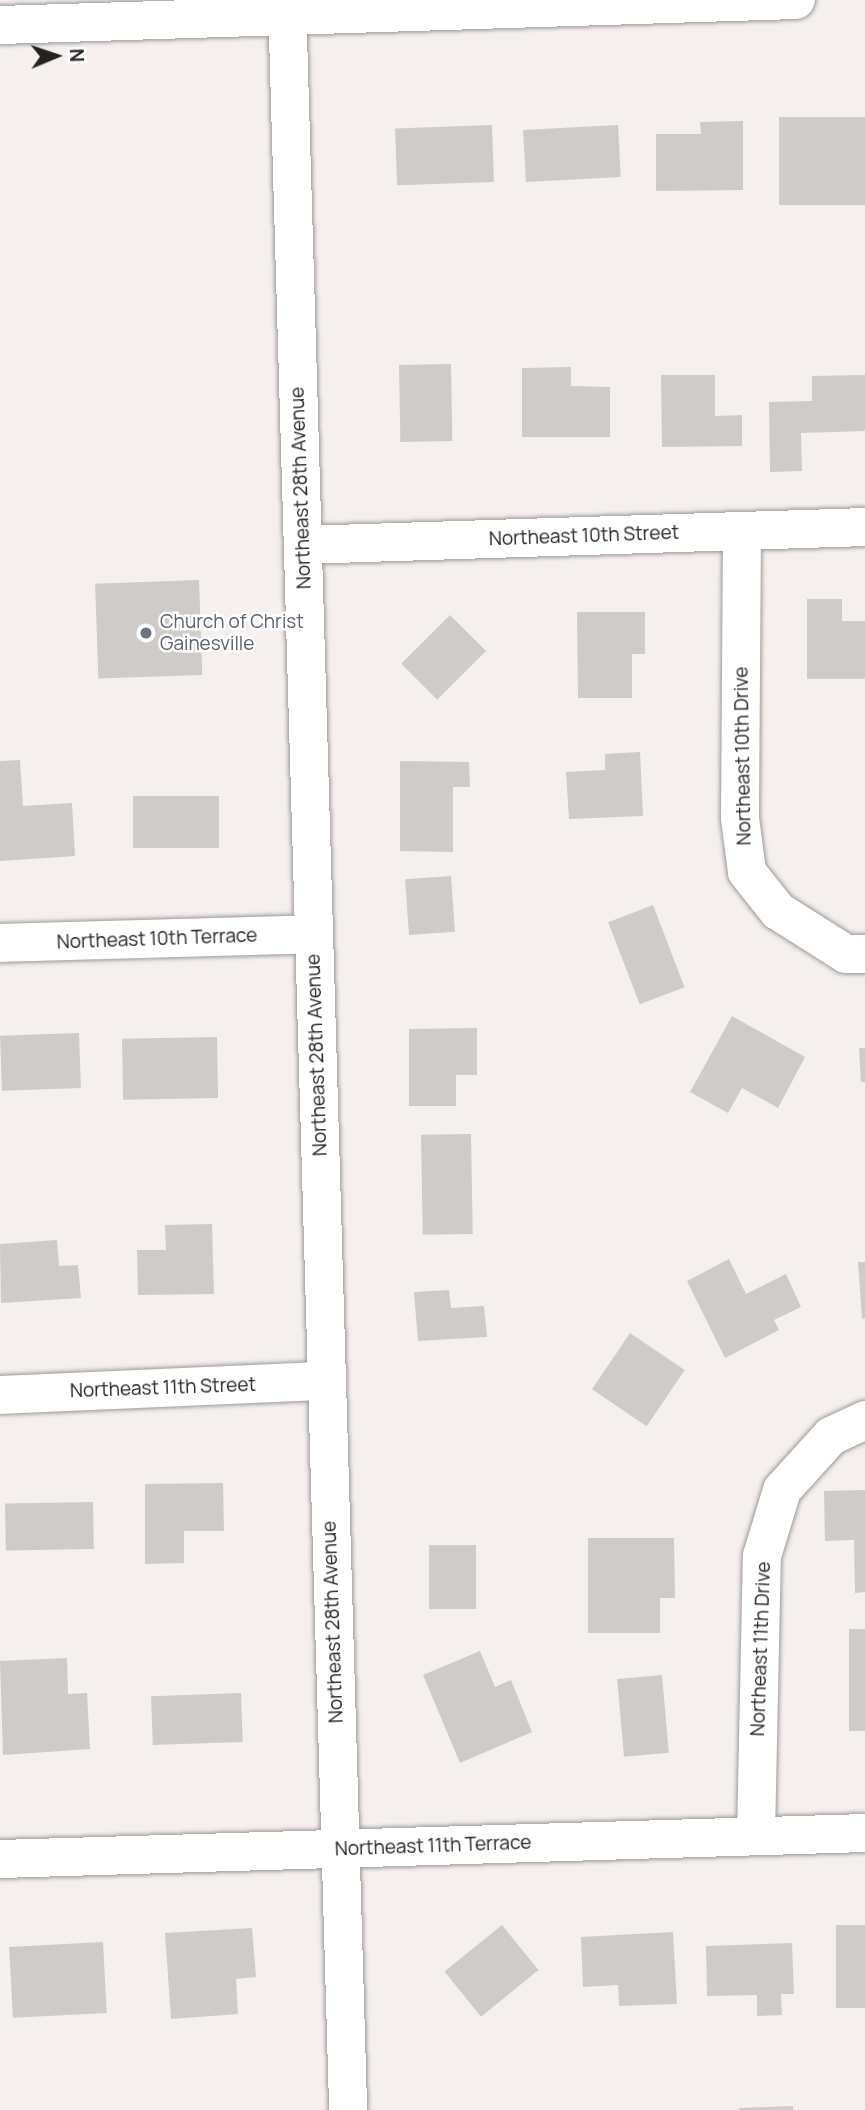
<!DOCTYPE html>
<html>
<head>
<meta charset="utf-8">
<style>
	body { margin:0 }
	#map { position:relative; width:865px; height:2110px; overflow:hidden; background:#f5f0ed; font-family:Manrope,sans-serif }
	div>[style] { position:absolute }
	.building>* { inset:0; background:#cfcbc8; transform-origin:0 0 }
	.roads { filter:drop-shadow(0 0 2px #9d9996) drop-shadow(0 0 2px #9d9996) }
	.minor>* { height:38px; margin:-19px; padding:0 19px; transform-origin:19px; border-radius:19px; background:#fff }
	.dots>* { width:19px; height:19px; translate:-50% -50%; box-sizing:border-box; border:4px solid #fff; border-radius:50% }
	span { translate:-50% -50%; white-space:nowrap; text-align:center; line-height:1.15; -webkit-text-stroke:5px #fff; paint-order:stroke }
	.street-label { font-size:19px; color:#242221 }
	.worship-label { font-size:19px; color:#5b616d }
	.left { translate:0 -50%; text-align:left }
	.north { position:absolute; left:21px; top:21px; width:70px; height:70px; -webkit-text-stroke:5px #fff; paint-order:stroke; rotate:88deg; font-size:19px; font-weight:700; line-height:28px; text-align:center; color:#242221 }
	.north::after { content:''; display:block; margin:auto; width:24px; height:32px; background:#242221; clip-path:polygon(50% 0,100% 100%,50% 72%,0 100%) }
</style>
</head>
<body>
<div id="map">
	<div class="building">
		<div style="left:865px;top:117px;width:88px;height:86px;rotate:90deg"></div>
		<div style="clip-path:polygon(743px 121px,743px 190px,656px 191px,656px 134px,701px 134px,700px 122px)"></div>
		<div style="left:492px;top:125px;width:57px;height:97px;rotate:88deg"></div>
		<div style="left:618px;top:125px;width:52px;height:95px;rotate:87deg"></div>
		<div style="left:451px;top:364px;width:77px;height:52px;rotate:89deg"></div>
		<div style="clip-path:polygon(571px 367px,571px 386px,610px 387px,610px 437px,522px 437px,522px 368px)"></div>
		<div style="clip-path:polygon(661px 375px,715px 375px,715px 416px,742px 415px,742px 446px,662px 447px)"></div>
		<div style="clip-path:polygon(865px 375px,865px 431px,801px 433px,802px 471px,770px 472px,769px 402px,812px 401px,812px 376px)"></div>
		<div style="left:199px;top:580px;width:95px;height:104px;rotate:88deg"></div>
		<div style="clip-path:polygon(807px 599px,842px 599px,842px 621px,865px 621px,865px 679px,807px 679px)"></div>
		<div style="clip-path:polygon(577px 612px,645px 612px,645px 654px,632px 654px,632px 698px,578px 698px)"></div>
		<div style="left:450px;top:615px;width:51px;height:69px;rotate:45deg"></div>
		<div style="clip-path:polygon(640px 752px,643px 816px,569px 819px,566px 772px,605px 770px,605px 754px)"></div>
		<div style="clip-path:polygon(20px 760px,23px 806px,72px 803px,75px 856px,0 861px,0 761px)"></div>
		<div style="clip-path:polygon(400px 761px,469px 762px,470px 787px,453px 787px,453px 852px,400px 851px)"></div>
		<div style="left:133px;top:796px;width:86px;height:52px"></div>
		<div style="left:451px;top:876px;width:56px;height:46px;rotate:86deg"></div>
		<div style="left:653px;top:905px;width:88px;height:48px;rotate:69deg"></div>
		<div style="clip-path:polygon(732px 1016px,805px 1057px,778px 1108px,742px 1088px,728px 1113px,690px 1092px)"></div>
		<div style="clip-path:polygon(477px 1028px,477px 1075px,456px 1075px,456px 1106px,409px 1106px,409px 1029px)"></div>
		<div style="left:79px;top:1033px;width:55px;height:79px;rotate:88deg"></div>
		<div style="left:217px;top:1037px;width:61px;height:95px;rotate:89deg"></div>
		<div style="clip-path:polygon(859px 1048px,865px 1048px,865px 1082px,861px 1082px)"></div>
		<div style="left:471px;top:1134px;width:100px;height:50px;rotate:89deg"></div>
		<div style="clip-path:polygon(212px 1224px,214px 1294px,138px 1295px,137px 1250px,166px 1250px,165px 1225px)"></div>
		<div style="clip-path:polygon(57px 1240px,59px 1266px,78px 1265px,81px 1298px,1px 1303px,0 1244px)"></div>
		<div style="clip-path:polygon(729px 1259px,746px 1294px,786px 1274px,801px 1307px,774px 1320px,779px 1330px,725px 1358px,687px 1281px)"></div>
		<div style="clip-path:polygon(858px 1262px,865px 1262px,865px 1318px,862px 1319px)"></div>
		<div style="clip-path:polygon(449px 1290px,451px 1308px,484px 1306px,487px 1337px,418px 1341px,414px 1292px)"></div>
		<div style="left:630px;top:1333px;width:66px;height:68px;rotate:34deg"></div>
		<div style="clip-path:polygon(223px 1483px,224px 1531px,184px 1531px,184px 1563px,145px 1564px,145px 1484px)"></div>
		<div style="clip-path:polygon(865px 1490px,865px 1592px,855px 1593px,854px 1540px,825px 1541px,824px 1491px)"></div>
		<div style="left:93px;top:1502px;width:47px;height:88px;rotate:89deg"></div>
		<div style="clip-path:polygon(588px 1538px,674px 1538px,675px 1598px,660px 1598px,660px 1633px,588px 1633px)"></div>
		<div style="left:429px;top:1545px;width:47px;height:64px"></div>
		<div style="left:865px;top:1629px;width:102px;height:16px;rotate:90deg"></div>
		<div style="clip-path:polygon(480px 1651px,495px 1687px,511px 1680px,532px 1732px,460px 1763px,423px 1675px)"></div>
		<div style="clip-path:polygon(67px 1658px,68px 1694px,87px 1693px,90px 1749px,3px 1755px,0 1661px)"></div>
		<div style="left:662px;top:1675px;width:78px;height:45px;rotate:85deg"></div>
		<div style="left:241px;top:1693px;width:49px;height:90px;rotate:88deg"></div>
		<div style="left:502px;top:1925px;width:58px;height:74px;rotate:51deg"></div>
		<div style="left:865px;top:1925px;width:83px;height:29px;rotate:90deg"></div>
		<div style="clip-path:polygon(252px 1928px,256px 1977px,236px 1979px,238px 2014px,171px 2019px,165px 1933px)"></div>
		<div style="clip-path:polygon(673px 1932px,677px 2004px,619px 2006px,618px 1985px,583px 1987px,581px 1937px)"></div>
		<div style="left:103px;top:1942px;width:71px;height:94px;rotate:87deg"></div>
		<div style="clip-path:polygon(792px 1943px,794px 1994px,781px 1994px,782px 2015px,757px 2016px,757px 1995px,707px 1996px,706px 1946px)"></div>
		<div style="clip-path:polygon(793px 2106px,793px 2110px,739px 2110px,739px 2108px)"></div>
	</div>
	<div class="roads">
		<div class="minor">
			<div style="left:287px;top:0;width:2111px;rotate:88.34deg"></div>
			<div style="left:0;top:25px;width:796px;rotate:-1.8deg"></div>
			<div style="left:742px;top:531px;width:287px;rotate:90.4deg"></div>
			<div style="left:740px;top:818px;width:54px;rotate:82.6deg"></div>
			<div style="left:747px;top:872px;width:50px;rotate:51.5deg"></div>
			<div style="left:778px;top:911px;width:80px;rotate:32.3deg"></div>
			<div style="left:846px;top:954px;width:19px"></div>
			<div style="left:303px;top:545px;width:562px;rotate:-1.83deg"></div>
			<div style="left:0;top:943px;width:313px;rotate:-1.6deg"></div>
			<div style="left:0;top:1395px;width:325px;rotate:-2.5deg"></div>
			<div style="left:756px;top:1836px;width:280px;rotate:-88.8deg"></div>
			<div style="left:762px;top:1556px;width:69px;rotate:-73.1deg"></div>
			<div style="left:782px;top:1490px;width:73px;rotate:-47.8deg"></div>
			<div style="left:831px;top:1436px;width:38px;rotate:-25deg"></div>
			<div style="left:0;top:1859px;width:865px;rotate:-1.72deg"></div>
		</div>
	</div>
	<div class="dots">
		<div style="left:146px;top:633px;background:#6b7280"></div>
	</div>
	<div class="street-label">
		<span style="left:301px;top:488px;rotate:-92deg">Northeast 28th Avenue</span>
		<span style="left:584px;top:536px;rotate:-2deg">Northeast 10th Street</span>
		<span style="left:743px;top:756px;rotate:-91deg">Northeast 10th Drive</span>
		<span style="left:157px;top:939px;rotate:-2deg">Northeast 10th Terrace</span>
		<span style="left:317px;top:1055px;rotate:-92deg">Northeast 28th Avenue</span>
		<span style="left:163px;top:1388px;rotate:-2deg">Northeast 11th Street</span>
		<span style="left:333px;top:1622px;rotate:-92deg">Northeast 28th Avenue</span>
		<span style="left:761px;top:1649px;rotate:-88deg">Northeast 11th Drive</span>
		<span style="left:433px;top:1846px;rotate:-2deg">Northeast 11th Terrace</span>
	</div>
	<div class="worship-label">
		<span class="left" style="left:160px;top:633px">Church of Christ<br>Gainesville</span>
	</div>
	<div class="north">N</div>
</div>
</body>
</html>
